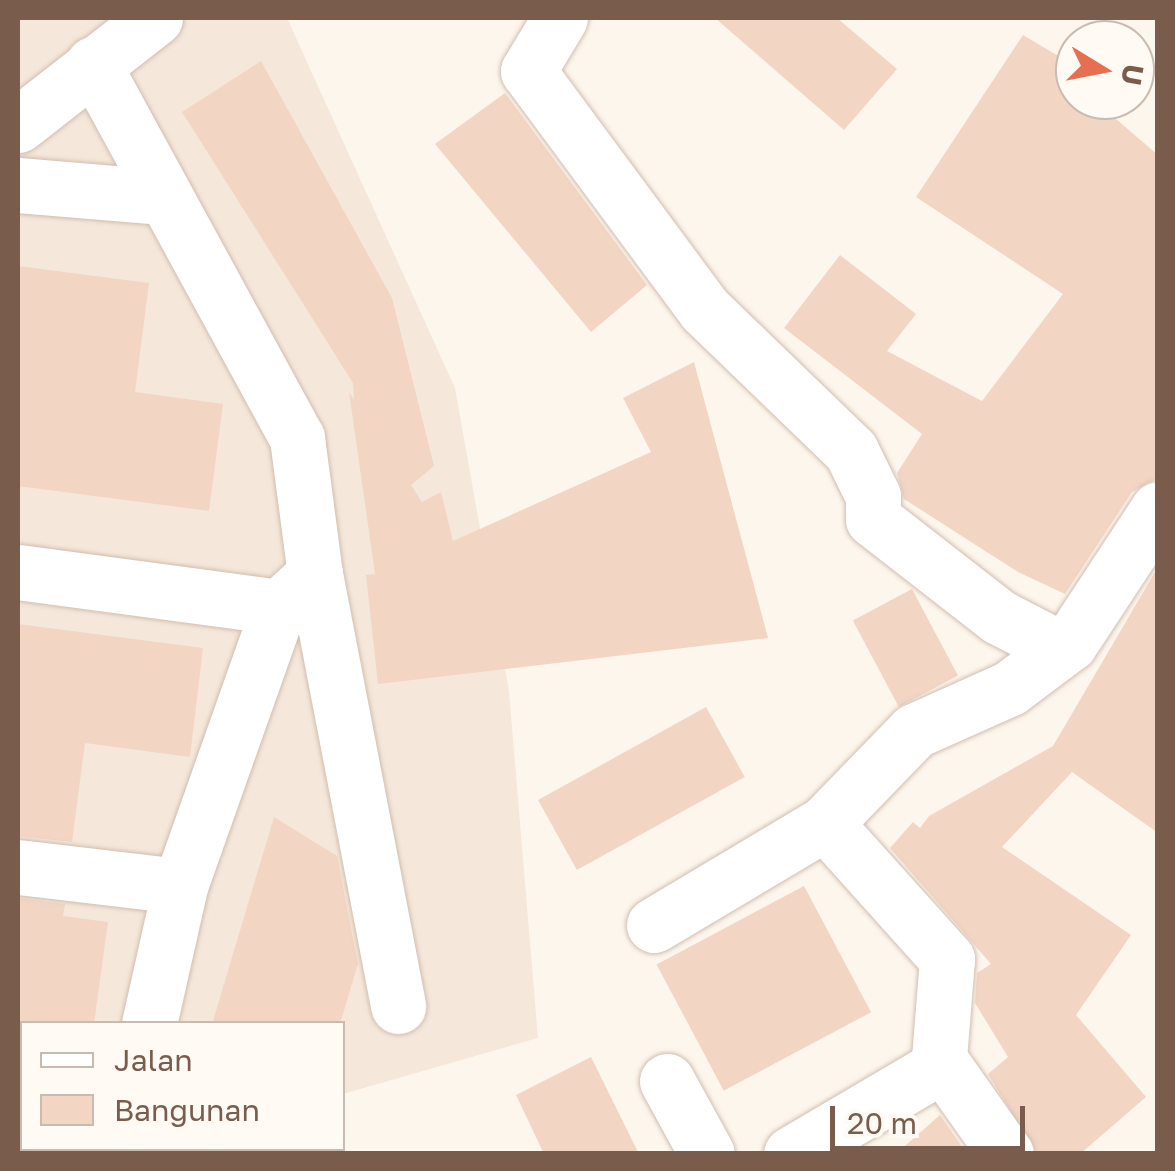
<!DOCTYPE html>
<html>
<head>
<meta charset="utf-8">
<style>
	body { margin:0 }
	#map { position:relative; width:1175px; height:1171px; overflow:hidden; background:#fdf6ec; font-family:"Golos Text",sans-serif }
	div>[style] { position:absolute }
	.residential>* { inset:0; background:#f5e8da }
	.building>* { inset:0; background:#f3d5c3; transform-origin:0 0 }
	.roads { filter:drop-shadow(0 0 2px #d1beb0) drop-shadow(0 0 2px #d1beb0) }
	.minor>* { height:55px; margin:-27.5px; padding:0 27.5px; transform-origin:27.5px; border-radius:27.5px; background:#fff }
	span { translate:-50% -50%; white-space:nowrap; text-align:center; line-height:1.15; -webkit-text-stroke:8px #fffaf3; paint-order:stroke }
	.frame { position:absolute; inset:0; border:20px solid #7a5c4d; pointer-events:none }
	.legend { position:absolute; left:20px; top:1021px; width:325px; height:130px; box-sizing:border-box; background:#fffaf3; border:2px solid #cabbb1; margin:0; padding:12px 18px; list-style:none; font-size:30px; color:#7a5c4d }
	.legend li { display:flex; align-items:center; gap:20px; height:50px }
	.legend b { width:50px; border:2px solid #cabbb1 }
	.north { position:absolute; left:1055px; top:20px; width:100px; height:100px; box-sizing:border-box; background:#fffaf3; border:2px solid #cabbb1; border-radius:50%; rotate:100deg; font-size:28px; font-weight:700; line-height:40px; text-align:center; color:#7a5c4d }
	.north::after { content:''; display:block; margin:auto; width:35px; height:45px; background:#e76f51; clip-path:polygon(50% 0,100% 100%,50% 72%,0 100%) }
	.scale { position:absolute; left:830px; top:1106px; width:195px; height:45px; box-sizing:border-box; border:5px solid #7a5c4d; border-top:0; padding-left:12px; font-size:30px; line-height:35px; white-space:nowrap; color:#7a5c4d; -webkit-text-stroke:8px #fffaf3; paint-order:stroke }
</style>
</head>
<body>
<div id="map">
	<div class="residential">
		<div style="clip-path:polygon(18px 18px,287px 18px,455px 388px,509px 691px,538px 1038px,343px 1094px,342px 1024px,22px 1024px,22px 1148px,299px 1149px,298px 1153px,18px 1153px)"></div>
	</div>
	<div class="building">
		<div style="clip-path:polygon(715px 18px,837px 18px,897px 69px,844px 130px)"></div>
		<div style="clip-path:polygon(1023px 35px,1075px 66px,1075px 100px,1094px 100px,1158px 155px,1158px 478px,1132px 492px,1065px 594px,1018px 572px,904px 499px,897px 473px,922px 434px,784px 328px,840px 255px,916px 314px,887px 351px,982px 401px,1063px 294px,916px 197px)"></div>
		<div style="clip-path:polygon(261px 61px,392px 298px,434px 466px,411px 485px,422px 502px,441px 492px,453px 541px,651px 452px,623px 398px,694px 362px,768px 638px,378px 684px,366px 575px,375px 574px,349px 392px,354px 400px,353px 383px,182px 112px)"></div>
		<div style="clip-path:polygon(505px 93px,647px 285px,591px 332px,435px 144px)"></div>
		<div style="clip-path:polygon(18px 266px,149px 283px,135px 392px,223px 404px,209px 511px,18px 486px)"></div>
		<div style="clip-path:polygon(1158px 567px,1158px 833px,1072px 772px,1002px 847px,1131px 935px,1076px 1015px,1146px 1097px,1080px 1154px,1037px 1154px,988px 1074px,1008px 1057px,975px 1003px,977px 973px,991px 964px,890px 848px,913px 822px,920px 828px,929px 816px,1053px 746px)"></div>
		<div style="left:912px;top:589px;width:98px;height:67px;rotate:62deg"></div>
		<div style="clip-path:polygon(18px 624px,203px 648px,190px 757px,85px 743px,72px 842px,18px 836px)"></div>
		<div style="left:706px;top:707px;width:80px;height:192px;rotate:61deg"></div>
		<div style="clip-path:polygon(274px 817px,337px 856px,358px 964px,340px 1024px,212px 1024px)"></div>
		<div style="left:804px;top:886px;width:143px;height:167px;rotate:62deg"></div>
		<div style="clip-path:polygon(18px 898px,65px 904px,63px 916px,108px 922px,94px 1024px,18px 1024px)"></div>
		<div style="clip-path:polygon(591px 1057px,639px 1154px,544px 1154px,516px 1095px)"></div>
		<div style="clip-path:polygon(940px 1115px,967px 1154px,896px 1154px)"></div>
	</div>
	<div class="roads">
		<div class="minor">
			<div style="left:560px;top:18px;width:62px;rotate:121.1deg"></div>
			<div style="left:528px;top:71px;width:297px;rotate:53.5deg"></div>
			<div style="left:705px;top:310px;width:203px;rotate:44deg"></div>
			<div style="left:851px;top:451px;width:50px;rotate:63.9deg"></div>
			<div style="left:873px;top:496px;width:23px;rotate:90deg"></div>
			<div style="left:873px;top:519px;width:160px;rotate:37.9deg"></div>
			<div style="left:999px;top:617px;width:70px;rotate:27.3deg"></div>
			<div style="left:93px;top:64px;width:426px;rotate:61.4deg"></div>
			<div style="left:297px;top:438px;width:137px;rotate:82.5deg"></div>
			<div style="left:315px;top:574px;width:440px;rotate:79.1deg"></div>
			<div style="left:18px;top:125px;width:174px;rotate:-38deg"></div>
			<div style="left:18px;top:185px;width:143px;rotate:4.8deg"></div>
			<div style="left:18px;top:572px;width:263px;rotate:7.6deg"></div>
			<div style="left:825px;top:823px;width:183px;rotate:48.1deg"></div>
			<div style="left:947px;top:959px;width:100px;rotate:94.6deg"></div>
			<div style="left:939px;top:1059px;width:116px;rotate:54.8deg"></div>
			<div style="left:18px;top:867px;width:163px;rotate:6.7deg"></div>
			<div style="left:654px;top:925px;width:199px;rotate:-30.8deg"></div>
			<div style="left:825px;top:823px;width:128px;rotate:-45.9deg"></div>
			<div style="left:914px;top:731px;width:105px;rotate:-24.1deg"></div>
			<div style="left:1010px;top:688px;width:75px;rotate:-36.9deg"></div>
			<div style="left:1070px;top:643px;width:160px;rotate:-56.7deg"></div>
			<div style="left:149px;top:1024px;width:141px;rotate:-77.3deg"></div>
			<div style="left:180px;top:886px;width:296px;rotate:-70.5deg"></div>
			<div style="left:279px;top:607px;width:49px;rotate:-42.5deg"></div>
			<div style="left:667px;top:1081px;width:83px;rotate:61.3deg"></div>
			<div style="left:113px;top:1154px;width:7px;rotate:-63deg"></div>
			<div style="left:791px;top:1154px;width:175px;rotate:-30.5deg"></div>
		</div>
	</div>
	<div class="frame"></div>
	<ul class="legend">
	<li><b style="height:12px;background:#fff"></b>Jalan</li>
	<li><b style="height:28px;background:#f3d5c3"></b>Bangunan</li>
	</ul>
	<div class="north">U</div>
	<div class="scale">20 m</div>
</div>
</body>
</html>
